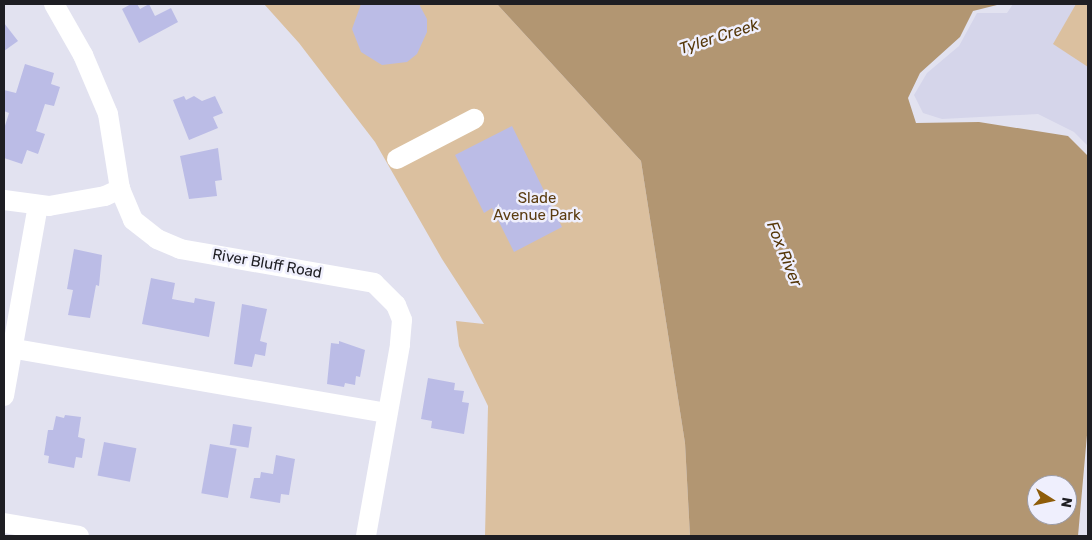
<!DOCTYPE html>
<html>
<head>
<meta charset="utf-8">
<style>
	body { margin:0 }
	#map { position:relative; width:1092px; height:540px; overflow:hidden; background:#e2e2f0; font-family:Rubik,sans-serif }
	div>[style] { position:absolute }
	.built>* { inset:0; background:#d5d5ea }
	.green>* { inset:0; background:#dbc09f }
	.water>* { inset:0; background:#b29672 }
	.building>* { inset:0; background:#bbbce6; transform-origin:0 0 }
	.minor>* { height:20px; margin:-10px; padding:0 10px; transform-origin:10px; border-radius:10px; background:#fff }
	span { translate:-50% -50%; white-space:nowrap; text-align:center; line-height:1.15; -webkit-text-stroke:5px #efeffd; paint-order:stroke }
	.park-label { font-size:15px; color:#5b3c10 }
	.street-label { font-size:15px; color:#1e1e23 }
	.water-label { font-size:16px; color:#553709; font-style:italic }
	.frame { position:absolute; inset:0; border:5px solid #1e1e23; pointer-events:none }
	.north { position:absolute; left:1027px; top:475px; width:50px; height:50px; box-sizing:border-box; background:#efeffd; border:1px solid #9b9ba6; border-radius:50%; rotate:100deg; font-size:14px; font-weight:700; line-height:20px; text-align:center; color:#1e1e23 }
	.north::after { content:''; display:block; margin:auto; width:18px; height:22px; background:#8f5d0a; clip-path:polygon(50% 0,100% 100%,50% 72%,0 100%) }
</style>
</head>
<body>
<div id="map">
	<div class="built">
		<div style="clip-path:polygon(1013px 4px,1088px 4px,1088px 146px,1074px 132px,1038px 114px,942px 119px,923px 113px,914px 95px,927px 73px,959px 46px,977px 13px,1007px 13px)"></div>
	</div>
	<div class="green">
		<div style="clip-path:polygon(264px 4px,497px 4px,641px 161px,685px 443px,690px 536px,485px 536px,488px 406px,459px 346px,456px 321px,484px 324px,442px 259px,375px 142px,299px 43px)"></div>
		<div style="clip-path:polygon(1076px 4px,1088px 4px,1088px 67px,1053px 44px)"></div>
	</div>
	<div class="water">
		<div style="clip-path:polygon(evenodd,497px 4px,1001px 4px,973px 11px,960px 37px,920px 73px,908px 98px,916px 123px,979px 122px,1068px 136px,1088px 156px,1088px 424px,1078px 536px,690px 536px,685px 443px,641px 161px,497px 4px,1037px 485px,1067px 485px,1067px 515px,1037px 515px,1037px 485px)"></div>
	</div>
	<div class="building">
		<div style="clip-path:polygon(131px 4px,137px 4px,140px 9px,149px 4px,155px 16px,171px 8px,178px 22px,139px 43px,122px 9px)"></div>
		<div style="clip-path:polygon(361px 4px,419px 4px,427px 19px,427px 32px,417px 54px,407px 62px,382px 65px,361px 52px,352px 29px)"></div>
		<div style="clip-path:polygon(4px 23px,18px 41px,4px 51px)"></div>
		<div style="clip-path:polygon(25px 64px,54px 73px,51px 84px,60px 87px,54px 106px,45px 104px,36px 131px,45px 134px,38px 154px,27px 150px,22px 164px,4px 158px,4px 129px,9px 113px,4px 111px,4px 90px,16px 93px)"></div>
		<div style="clip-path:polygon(184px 96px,186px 100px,194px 96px,202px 101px,215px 96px,223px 113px,213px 117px,218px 128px,189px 140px,173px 100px)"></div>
		<div style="clip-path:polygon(512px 126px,562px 227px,514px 252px,492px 208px,484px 213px,455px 155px)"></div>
		<div style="clip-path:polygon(218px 148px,222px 180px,215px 181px,217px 196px,189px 199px,180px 156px)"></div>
		<div style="clip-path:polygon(74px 249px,102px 255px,99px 286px,96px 285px,90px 318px,68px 315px,73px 290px,67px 289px)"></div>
		<div style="clip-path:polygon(151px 278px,175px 283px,172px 299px,194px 303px,195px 298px,215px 302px,209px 337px,142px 324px)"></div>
		<div style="clip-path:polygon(242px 304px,267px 309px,260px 341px,267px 343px,265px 356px,255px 354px,252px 367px,234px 364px)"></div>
		<div style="clip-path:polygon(339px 341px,365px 350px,360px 377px,356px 376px,355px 385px,345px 383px,344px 387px,327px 384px,331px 343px,339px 344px)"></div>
		<div style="clip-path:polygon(428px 378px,455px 383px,454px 390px,464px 391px,462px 402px,469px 403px,464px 434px,431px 428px,432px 421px,421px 419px)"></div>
		<div style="clip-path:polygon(65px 415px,81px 417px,78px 437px,85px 439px,82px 458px,76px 457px,74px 468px,48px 463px,49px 456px,44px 455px,48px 430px,53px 430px,56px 416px,64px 418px)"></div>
		<div style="left:233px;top:424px;width:19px;height:21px;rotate:9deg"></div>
		<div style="left:104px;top:442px;width:33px;height:34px;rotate:11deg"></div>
		<div style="left:210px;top:444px;width:27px;height:50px;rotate:10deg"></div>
		<div style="clip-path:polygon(276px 455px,295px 459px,289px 495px,281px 494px,280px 503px,250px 498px,254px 478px,260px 478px,261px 472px,273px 474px)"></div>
	</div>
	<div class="minor">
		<div style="left:54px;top:4px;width:59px;rotate:60.4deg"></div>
		<div style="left:83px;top:55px;width:64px;rotate:67deg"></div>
		<div style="left:108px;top:114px;width:76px;rotate:80.9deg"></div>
		<div style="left:120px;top:189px;width:34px;rotate:67deg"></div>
		<div style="left:133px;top:220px;width:31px;rotate:38deg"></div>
		<div style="left:157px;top:239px;width:25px;rotate:23deg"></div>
		<div style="left:180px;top:249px;width:197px;rotate:9.9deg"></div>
		<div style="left:374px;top:283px;width:31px;rotate:45deg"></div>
		<div style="left:396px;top:305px;width:16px;rotate:68deg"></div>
		<div style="left:402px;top:320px;width:25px;rotate:95deg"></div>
		<div style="left:400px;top:345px;width:194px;rotate:100.1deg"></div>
		<div style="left:397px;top:159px;width:87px;rotate:-27.5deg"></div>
		<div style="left:4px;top:200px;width:45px;rotate:7.6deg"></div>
		<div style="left:49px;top:206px;width:57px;rotate:-10.1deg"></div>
		<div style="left:105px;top:196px;width:17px;rotate:-25deg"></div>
		<div style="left:4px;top:347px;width:389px;rotate:9.8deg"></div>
		<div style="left:4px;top:396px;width:193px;rotate:-79.9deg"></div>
		<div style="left:4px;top:523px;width:76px;rotate:9.8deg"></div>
	</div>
	<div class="park-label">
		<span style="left:537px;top:207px">Slade<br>Avenue Park</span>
	</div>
	<div class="street-label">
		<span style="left:267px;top:264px;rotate:10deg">River Bluff Road</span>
	</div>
	<div class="water-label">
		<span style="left:719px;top:37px;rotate:-18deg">Tyler Creek</span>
		<span style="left:784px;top:254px;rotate:68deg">Fox River</span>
	</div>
	<div class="frame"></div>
	<div class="north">N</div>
</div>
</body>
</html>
